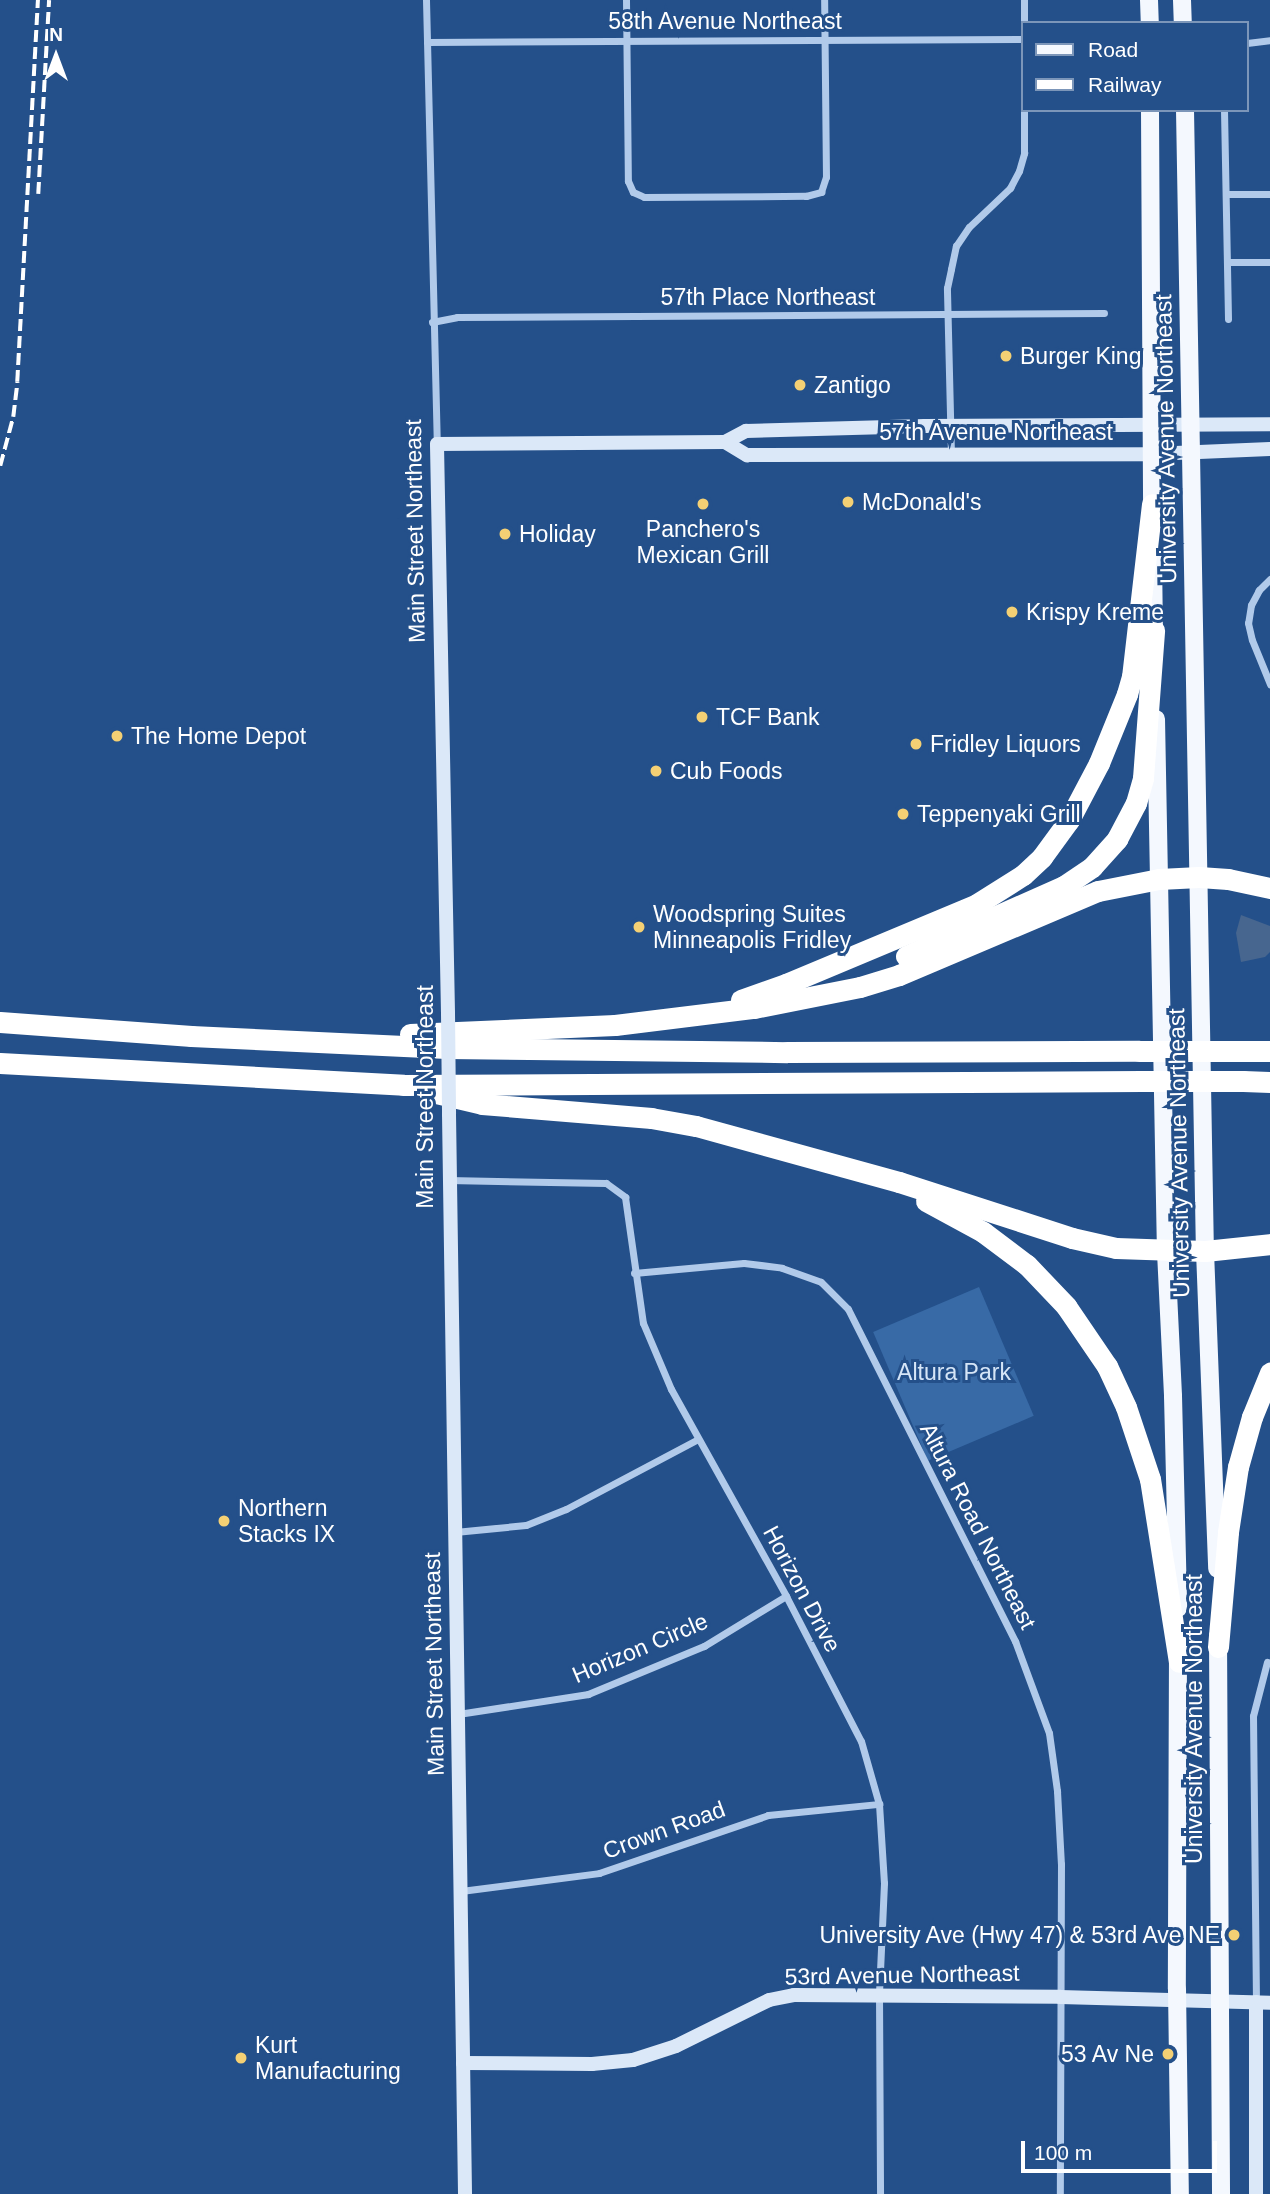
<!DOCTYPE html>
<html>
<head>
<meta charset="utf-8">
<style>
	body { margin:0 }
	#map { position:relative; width:1270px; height:2194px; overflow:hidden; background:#24508a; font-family:Helvetica,sans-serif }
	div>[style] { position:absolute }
	.green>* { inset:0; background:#386aa6; transform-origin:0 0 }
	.water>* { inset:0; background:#47668f }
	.street>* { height:7px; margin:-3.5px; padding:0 3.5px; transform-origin:3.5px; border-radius:3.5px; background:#b1caea }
	.secondary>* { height:14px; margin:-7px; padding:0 7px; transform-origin:7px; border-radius:7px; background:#dbe8f8 }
	.primary>* { height:18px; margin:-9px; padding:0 9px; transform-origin:9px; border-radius:9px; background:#f4f8fe }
	.highway>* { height:21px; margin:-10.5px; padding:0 10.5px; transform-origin:10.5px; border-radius:10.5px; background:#fff }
	.rail>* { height:3.5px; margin-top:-1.75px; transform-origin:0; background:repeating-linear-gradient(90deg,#fff 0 12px,transparent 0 17px) }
	.secondary-bridge>* { height:14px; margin:-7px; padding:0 7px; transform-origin:7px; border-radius:7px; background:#dbe8f8 }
	.highway-bridge>* { height:21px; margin:-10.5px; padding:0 10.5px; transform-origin:10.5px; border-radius:10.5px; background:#fff }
	.dots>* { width:19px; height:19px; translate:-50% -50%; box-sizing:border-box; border:4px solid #24508a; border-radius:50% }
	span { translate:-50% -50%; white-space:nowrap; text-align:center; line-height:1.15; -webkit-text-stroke:6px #24508a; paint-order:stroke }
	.street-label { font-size:23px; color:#fff }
	.poi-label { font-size:23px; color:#fff }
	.left { translate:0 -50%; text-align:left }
	.right { translate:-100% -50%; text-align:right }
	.park-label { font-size:23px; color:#d5e5f7 }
	.legend { position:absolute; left:1021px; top:21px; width:228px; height:91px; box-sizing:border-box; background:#24508a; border:2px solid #7c96b9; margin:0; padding:9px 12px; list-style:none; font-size:21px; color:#fff }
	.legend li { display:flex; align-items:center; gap:14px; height:35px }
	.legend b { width:35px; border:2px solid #7c96b9 }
	.north { position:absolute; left:21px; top:21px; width:70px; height:70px; -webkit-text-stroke:5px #24508a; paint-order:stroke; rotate:0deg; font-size:19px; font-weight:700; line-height:28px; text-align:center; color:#fff }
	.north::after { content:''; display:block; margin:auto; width:24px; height:32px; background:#fff; clip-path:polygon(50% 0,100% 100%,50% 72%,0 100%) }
	.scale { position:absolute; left:1021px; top:2141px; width:196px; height:32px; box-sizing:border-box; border:4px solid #fff; border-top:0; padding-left:9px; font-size:21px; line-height:24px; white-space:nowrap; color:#fff; -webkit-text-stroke:5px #24508a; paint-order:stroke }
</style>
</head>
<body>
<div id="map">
	<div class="green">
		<div style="left:979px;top:1287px;width:140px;height:115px;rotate:67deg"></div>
	</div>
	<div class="water">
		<div style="clip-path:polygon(1241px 915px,1270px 926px,1270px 952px,1265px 957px,1241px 962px,1236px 933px)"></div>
	</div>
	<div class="street">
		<div style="left:426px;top:0;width:444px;rotate:88.6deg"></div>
		<div style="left:626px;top:0;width:181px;rotate:89.4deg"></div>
		<div style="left:628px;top:181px;width:12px;rotate:66deg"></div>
		<div style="left:633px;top:192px;width:12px;rotate:24deg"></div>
		<div style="left:644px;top:197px;width:162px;rotate:-0.4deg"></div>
		<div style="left:806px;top:196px;width:16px;rotate:-15deg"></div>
		<div style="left:821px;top:192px;width:16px;rotate:-72deg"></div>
		<div style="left:826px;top:177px;width:177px;rotate:-90.6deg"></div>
		<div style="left:1024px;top:0;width:23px;rotate:90deg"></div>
		<div style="left:427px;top:42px;width:596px;rotate:-0.29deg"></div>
		<div style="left:1247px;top:43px;width:23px;rotate:-7deg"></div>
		<div style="left:1224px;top:110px;width:209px;rotate:88.9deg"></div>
		<div style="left:1226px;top:194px;width:44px"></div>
		<div style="left:1227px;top:262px;width:43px"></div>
		<div style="left:432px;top:322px;width:25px;rotate:-11deg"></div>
		<div style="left:457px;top:317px;width:647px;rotate:-0.35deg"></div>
		<div style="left:951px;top:455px;width:167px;rotate:-91.4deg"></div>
		<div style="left:947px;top:288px;width:19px;rotate:-78deg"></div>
		<div style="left:951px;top:269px;width:24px;rotate:-78deg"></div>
		<div style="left:956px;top:246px;width:23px;rotate:-56deg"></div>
		<div style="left:969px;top:227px;width:57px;rotate:-43.6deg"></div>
		<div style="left:1010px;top:188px;width:19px;rotate:-62deg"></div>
		<div style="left:1019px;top:171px;width:19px;rotate:-74deg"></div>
		<div style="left:1024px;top:153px;width:43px;rotate:-90deg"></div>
		<div style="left:1270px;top:579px;width:16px;rotate:135deg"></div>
		<div style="left:1259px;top:590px;width:17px;rotate:118deg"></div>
		<div style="left:1251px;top:605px;width:18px;rotate:99deg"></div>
		<div style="left:1248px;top:623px;width:17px;rotate:77deg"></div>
		<div style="left:1252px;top:640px;width:48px;rotate:67.8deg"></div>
		<div style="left:448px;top:1180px;width:158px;rotate:1.1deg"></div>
		<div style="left:606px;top:1183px;width:24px;rotate:36deg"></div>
		<div style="left:625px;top:1197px;width:127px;rotate:81.9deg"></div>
		<div style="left:643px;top:1323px;width:72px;rotate:67deg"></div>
		<div style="left:671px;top:1389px;width:237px;rotate:60.9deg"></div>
		<div style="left:786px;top:1596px;width:163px;rotate:62.7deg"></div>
		<div style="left:861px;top:1741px;width:66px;rotate:74.1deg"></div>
		<div style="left:879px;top:1804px;width:79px;rotate:86.4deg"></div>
		<div style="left:884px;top:1883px;width:111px;rotate:92.6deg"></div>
		<div style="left:879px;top:1994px;width:200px;rotate:89.7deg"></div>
		<div style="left:634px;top:1273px;width:110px;rotate:-5.2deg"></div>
		<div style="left:744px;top:1263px;width:38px;rotate:7deg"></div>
		<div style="left:782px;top:1268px;width:41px;rotate:19.7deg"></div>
		<div style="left:821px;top:1282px;width:38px;rotate:45deg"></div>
		<div style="left:848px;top:1309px;width:372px;rotate:63.3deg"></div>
		<div style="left:1015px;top:1641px;width:98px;rotate:69.7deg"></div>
		<div style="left:1049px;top:1733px;width:59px;rotate:82.1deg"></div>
		<div style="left:1057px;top:1791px;width:73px;rotate:86.9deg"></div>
		<div style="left:1061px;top:1864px;width:330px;rotate:90.2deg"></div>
		<div style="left:455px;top:1532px;width:71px;rotate:-5.6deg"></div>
		<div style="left:526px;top:1525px;width:43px;rotate:-21.8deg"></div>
		<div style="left:566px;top:1509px;width:149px;rotate:-27.9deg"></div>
		<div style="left:458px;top:1714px;width:132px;rotate:-8.7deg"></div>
		<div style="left:588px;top:1694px;width:126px;rotate:-22.5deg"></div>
		<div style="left:704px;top:1646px;width:96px;rotate:-31.4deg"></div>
		<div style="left:461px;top:1891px;width:139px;rotate:-7.4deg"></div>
		<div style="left:599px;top:1873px;width:179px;rotate:-18.9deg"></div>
		<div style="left:768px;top:1815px;width:112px;rotate:-5.7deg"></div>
		<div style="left:1256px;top:2002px;width:286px;rotate:-90.6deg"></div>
		<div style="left:1253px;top:1716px;width:56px;rotate:-75.5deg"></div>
	</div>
	<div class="secondary">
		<div style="left:725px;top:442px;width:26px;rotate:31deg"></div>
		<div style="left:747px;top:455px;width:405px;rotate:-0.1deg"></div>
		<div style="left:1152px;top:454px;width:118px;rotate:-2.4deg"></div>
		<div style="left:448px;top:1013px;width:569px;rotate:-91.11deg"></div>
		<div style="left:437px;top:444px;width:288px;rotate:-0.4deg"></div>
		<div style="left:725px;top:442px;width:24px;rotate:-28deg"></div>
		<div style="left:746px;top:431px;width:179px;rotate:-1.6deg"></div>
		<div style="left:925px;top:426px;width:345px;rotate:-0.3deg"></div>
		<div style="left:449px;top:1114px;width:1080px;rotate:89.15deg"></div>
		<div style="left:1256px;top:2002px;width:192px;rotate:90deg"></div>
		<div style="left:463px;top:2063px;width:129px;rotate:0.4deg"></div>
		<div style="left:592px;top:2064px;width:41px;rotate:-5.6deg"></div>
		<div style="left:633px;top:2060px;width:45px;rotate:-18deg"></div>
		<div style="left:676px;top:2046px;width:104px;rotate:-26.3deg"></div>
		<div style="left:769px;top:2000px;width:25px;rotate:-11deg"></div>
		<div style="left:794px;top:1995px;width:266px;rotate:0.4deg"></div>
		<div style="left:1060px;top:1997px;width:210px;rotate:1.6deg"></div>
	</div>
	<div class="primary">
		<div style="left:1149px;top:0;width:23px;rotate:88deg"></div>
		<div style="left:1182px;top:0;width:23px;rotate:88deg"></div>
		<div style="left:1150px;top:110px;width:406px;rotate:89.7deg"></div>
		<div style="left:1185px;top:110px;width:1141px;rotate:89deg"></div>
		<div style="left:1205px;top:1251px;width:318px;rotate:87.8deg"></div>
		<div style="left:1153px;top:555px;width:87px;rotate:89.3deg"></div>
		<div style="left:1156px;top:719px;width:533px;rotate:88.93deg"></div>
		<div style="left:1166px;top:1252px;width:144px;rotate:87.2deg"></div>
		<div style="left:1173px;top:1396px;width:212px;rotate:88.6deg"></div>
		<div style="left:1218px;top:1636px;width:558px;rotate:89.69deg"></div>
		<div style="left:1178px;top:1650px;width:339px;rotate:90.2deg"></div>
		<div style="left:1177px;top:1989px;width:205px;rotate:89.2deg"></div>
	</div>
	<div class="highway">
		<div style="left:906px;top:956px;width:173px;rotate:-23.9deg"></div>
		<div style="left:1064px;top:886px;width:34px;rotate:-34deg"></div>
		<div style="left:1092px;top:867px;width:38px;rotate:-48deg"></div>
		<div style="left:1117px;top:839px;width:41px;rotate:-62.2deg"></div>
		<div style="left:1136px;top:803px;width:26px;rotate:-74deg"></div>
		<div style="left:1143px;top:778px;width:148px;rotate:-85.7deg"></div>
		<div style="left:741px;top:1000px;width:48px;rotate:-19.6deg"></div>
		<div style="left:786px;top:984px;width:207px;rotate:-22.7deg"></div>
		<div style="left:977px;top:904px;width:54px;rotate:-32.2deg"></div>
		<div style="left:1023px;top:875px;width:26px;rotate:-43deg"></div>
		<div style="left:1042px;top:857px;width:46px;rotate:-53.9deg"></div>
		<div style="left:1069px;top:820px;width:64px;rotate:-62.2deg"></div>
		<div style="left:1099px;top:763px;width:74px;rotate:-67.9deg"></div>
		<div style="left:1127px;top:694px;width:18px;rotate:-74deg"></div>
		<div style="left:1132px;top:677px;width:174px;rotate:-83.4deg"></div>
		<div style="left:0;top:1022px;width:192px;rotate:4.2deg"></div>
		<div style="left:191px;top:1036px;width:256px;rotate:2.7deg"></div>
		<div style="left:447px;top:1048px;width:340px;rotate:0.7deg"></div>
		<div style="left:787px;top:1052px;width:352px;rotate:-0.2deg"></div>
		<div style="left:410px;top:1034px;width:205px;rotate:-2.5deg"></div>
		<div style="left:615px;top:1025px;width:140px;rotate:-7deg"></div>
		<div style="left:754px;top:1008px;width:108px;rotate:-11.2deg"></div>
		<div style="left:860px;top:987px;width:41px;rotate:-17.1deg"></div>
		<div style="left:899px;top:975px;width:216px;rotate:-22.9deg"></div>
		<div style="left:1098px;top:891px;width:62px;rotate:-11.1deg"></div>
		<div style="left:1159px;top:879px;width:40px;rotate:-2.9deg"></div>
		<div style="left:1199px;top:877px;width:29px;rotate:4deg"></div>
		<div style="left:1228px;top:879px;width:43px;rotate:12.1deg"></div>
		<div style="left:1243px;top:1051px;width:27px"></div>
		<div style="left:0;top:1063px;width:404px;rotate:3.1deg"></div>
		<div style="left:403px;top:1085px;width:739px;rotate:-0.31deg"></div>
		<div style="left:1243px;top:1081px;width:27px;rotate:2deg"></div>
		<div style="left:436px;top:1093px;width:47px;rotate:13.4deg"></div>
		<div style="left:482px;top:1104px;width:170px;rotate:4.7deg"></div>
		<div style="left:651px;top:1118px;width:46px;rotate:10.1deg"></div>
		<div style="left:696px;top:1126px;width:211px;rotate:15.4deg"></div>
		<div style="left:899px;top:1182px;width:182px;rotate:17.9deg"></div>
		<div style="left:1072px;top:1238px;width:45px;rotate:12.8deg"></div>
		<div style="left:1116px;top:1248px;width:89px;rotate:1.9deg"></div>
		<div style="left:1205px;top:1251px;width:65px;rotate:-6.1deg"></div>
		<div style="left:926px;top:1201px;width:65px;rotate:28.5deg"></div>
		<div style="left:983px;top:1232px;width:55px;rotate:36.9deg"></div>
		<div style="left:1027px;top:1265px;width:57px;rotate:46.4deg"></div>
		<div style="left:1066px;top:1306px;width:73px;rotate:55.7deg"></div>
		<div style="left:1107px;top:1366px;width:45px;rotate:65.1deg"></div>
		<div style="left:1126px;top:1407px;width:76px;rotate:71.6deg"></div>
		<div style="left:1150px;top:1479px;width:185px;rotate:81deg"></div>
		<div style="left:1218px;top:1647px;width:115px;rotate:-85deg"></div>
		<div style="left:1228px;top:1532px;width:66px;rotate:-81.3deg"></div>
		<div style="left:1238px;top:1467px;width:52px;rotate:-74.4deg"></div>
		<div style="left:1252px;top:1417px;width:48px;rotate:-67.8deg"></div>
	</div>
	<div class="rail">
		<div style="left:38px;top:194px;width:194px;rotate:-86.8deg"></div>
		<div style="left:0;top:466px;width:51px;rotate:-75.1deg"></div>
		<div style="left:13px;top:417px;width:35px;rotate:-83deg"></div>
		<div style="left:17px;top:382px;width:383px;rotate:-86.9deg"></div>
	</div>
	<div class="secondary-bridge">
		<div style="left:448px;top:1013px;width:101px;rotate:89.4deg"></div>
	</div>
	<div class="highway-bridge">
		<div style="left:1139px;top:1051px;width:104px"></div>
		<div style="left:1142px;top:1081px;width:101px"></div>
	</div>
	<div class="dots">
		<div style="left:1006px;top:356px;background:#f4d074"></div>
		<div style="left:800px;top:385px;background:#f4d074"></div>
		<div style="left:848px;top:502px;background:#f4d074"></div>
		<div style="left:703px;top:504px;background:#f4d074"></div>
		<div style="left:505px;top:534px;background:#f4d074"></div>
		<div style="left:1012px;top:612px;background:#f4d074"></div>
		<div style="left:702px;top:717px;background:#f4d074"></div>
		<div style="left:117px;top:736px;background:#f4d074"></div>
		<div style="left:916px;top:744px;background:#f4d074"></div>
		<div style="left:656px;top:771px;background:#f4d074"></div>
		<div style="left:903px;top:814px;background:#f4d074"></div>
		<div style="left:639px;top:927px;background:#f4d074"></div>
		<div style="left:224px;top:1521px;background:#f4d074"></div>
		<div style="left:1234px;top:1935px;background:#f4d074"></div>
		<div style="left:1168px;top:2054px;background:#f4d074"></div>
		<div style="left:241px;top:2058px;background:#f4d074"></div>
	</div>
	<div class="street-label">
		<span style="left:725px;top:21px">58th Avenue Northeast</span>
		<span style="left:768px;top:297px">57th Place Northeast</span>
		<span style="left:996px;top:432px">57th Avenue Northeast</span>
		<span style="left:1166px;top:439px;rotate:-91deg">University Avenue Northeast</span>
		<span style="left:415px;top:531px;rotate:-91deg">Main Street Northeast</span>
		<span style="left:425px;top:1097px;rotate:-90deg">Main Street Northeast</span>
		<span style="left:1179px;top:1153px;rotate:-91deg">University Avenue Northeast</span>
		<span style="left:978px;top:1526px;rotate:63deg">Altura Road Northeast</span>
		<span style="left:802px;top:1589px;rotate:62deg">Horizon Drive</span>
		<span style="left:640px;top:1648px;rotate:-23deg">Horizon Circle</span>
		<span style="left:434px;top:1664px;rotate:-91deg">Main Street Northeast</span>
		<span style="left:1194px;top:1719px;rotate:-90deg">University Avenue Northeast</span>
		<span style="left:664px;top:1830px;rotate:-20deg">Crown Road</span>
		<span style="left:902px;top:1975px;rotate:-1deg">53rd Avenue Northeast</span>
	</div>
	<div class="poi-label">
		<span class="left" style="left:1020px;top:356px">Burger King</span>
		<span class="left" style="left:814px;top:385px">Zantigo</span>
		<span class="left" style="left:862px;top:502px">McDonald's</span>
		<span style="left:703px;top:542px">Panchero's<br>Mexican Grill</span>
		<span class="left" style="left:519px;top:534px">Holiday</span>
		<span class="left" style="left:1026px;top:612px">Krispy Kreme</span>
		<span class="left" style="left:716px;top:717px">TCF Bank</span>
		<span class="left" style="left:131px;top:736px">The Home Depot</span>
		<span class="left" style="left:930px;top:744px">Fridley Liquors</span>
		<span class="left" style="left:670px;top:771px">Cub Foods</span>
		<span class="left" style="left:917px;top:814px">Teppenyaki Grill</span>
		<span class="left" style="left:653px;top:927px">Woodspring Suites<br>Minneapolis Fridley</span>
		<span class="left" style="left:238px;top:1521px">Northern<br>Stacks IX</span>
		<span class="right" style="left:1220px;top:1935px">University Ave (Hwy 47) &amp; 53rd Ave NE</span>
		<span class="left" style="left:255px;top:2058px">Kurt<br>Manufacturing</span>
		<span class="right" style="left:1154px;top:2054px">53 Av Ne</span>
	</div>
	<div class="park-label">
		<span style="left:954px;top:1372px">Altura Park</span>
	</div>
	<ul class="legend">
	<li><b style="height:9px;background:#f4f8fe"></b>Road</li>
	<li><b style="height:9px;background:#fff"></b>Railway</li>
	</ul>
	<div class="north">N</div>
	<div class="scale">100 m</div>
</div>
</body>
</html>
